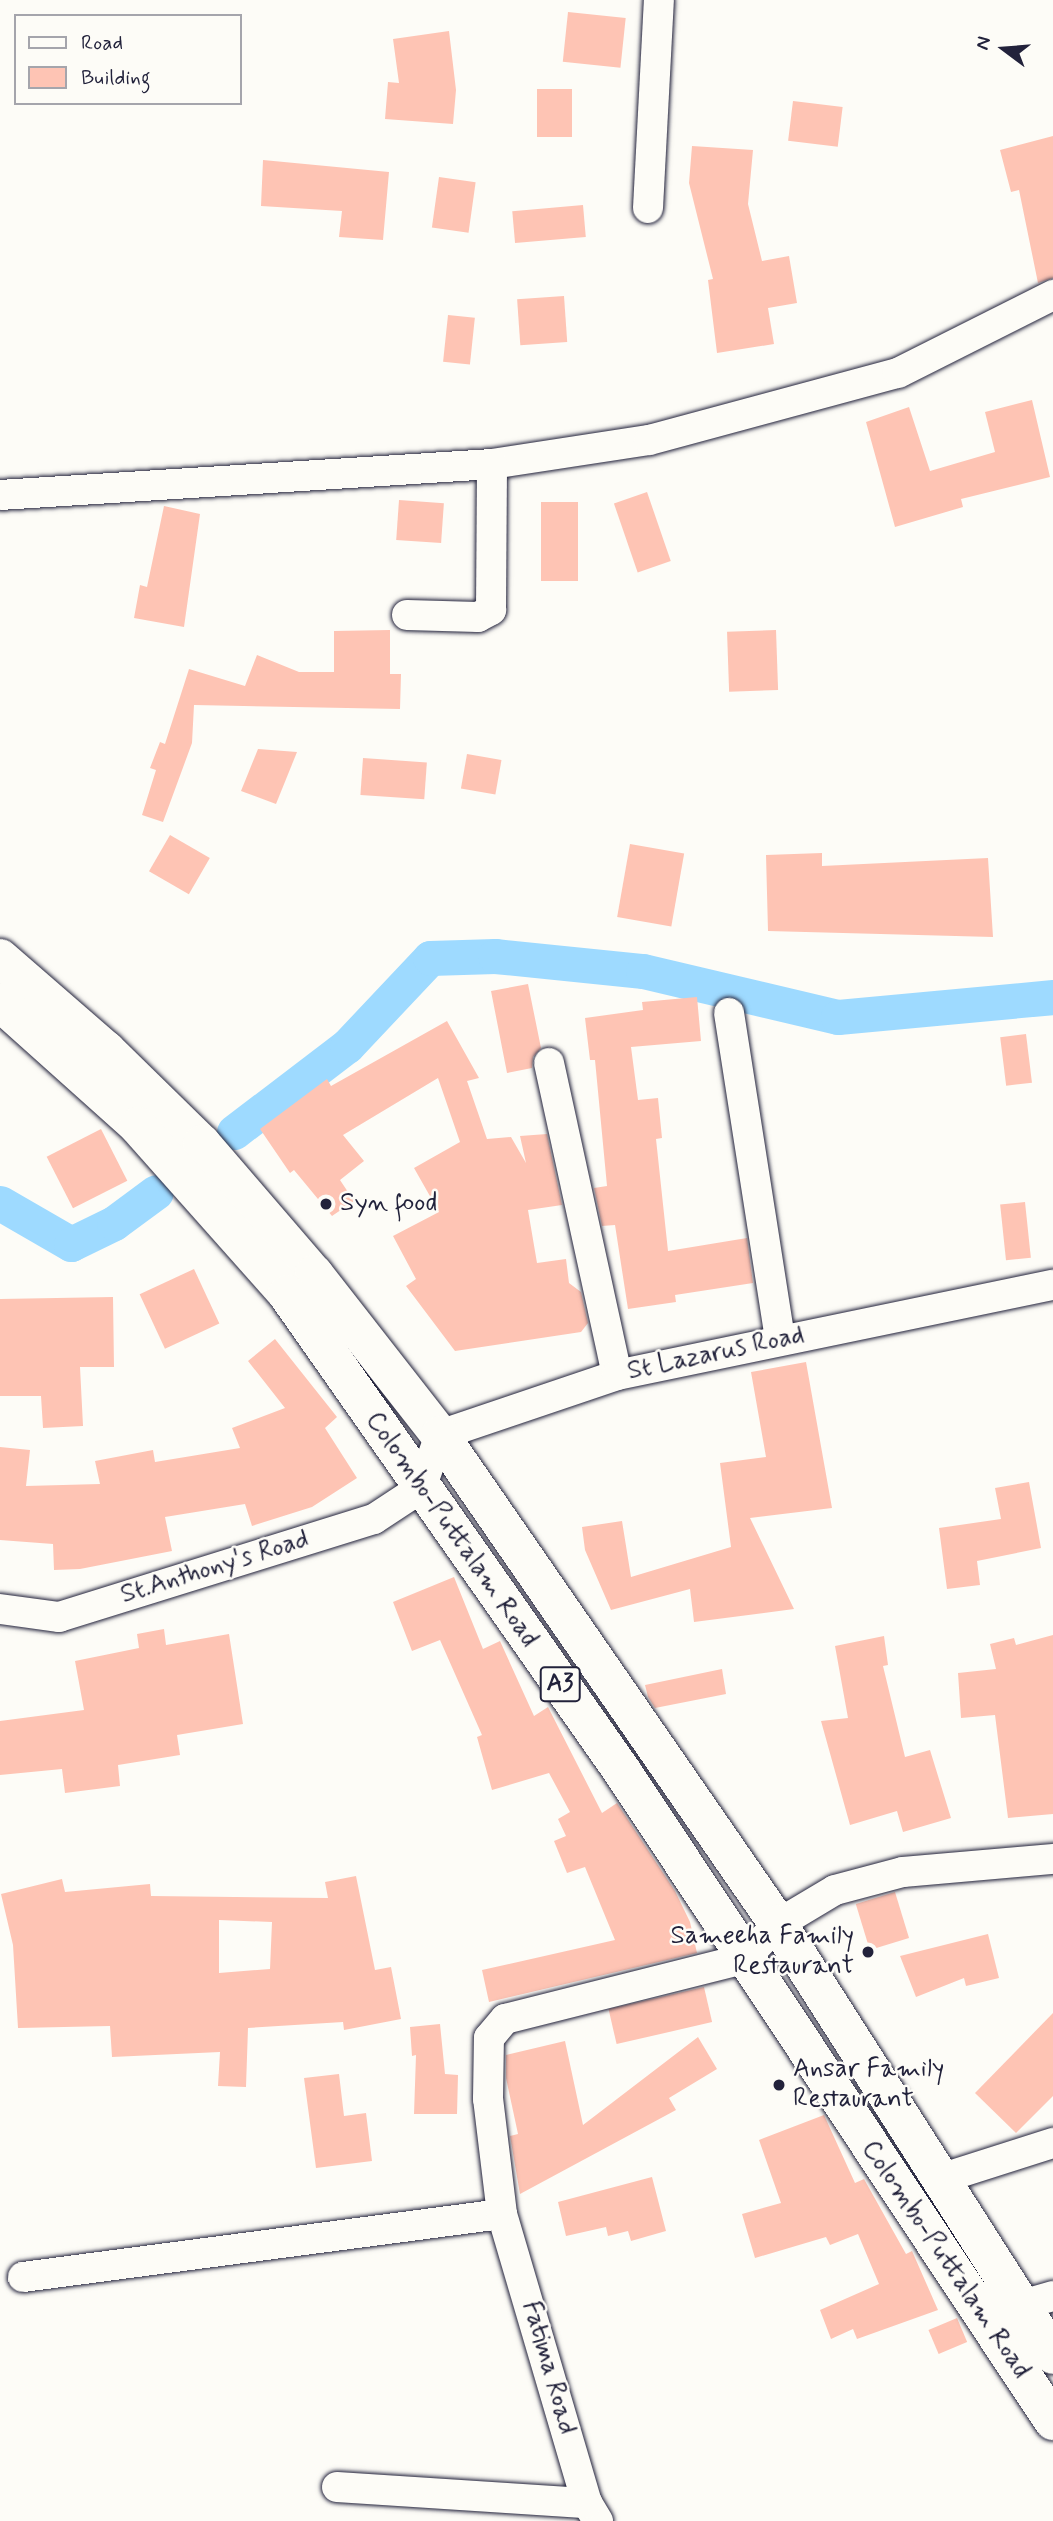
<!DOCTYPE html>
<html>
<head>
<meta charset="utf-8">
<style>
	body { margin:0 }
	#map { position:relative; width:1053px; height:2521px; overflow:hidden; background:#fdfcf7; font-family:Mynerve,sans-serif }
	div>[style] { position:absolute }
	.canal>* { height:35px; margin:-17.5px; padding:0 17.5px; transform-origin:17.5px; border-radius:17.5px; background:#9edaff }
	.building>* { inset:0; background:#fec4b4; transform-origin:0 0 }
	.roads { filter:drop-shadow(0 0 2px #22223b) drop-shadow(0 0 2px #22223b) }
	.minor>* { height:30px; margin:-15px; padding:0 15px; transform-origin:15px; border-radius:15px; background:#fdfcf7 }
	.trunk>* { height:38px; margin:-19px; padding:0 19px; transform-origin:19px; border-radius:19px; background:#fdfcf7 }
	.dots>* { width:19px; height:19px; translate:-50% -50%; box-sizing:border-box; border:4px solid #fdfcf7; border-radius:50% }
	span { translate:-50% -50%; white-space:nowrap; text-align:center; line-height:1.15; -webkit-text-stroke:5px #fdfcf7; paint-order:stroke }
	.shield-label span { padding:2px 5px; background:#fdfcf7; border:2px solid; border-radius:5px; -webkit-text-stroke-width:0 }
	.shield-label { font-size:24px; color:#22223b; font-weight:700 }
	.poi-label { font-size:26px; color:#22223b }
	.left { translate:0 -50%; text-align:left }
	.right { translate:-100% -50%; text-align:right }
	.street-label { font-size:26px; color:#22223b }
	.legend { position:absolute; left:14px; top:14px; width:228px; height:91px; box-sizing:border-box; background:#fdfcf7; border:2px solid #a5a5ac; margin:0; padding:9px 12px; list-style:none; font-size:21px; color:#22223b }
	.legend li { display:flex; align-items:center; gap:14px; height:35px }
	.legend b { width:35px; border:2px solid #a5a5ac }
	.north { position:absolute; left:969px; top:14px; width:70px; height:70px; -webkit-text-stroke:5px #fdfcf7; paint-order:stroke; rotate:286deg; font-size:19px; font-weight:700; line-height:28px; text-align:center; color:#22223b }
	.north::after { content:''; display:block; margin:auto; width:24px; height:32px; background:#22223b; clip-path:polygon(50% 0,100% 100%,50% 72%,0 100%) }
</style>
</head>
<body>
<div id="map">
	<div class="canal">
		<div style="left:234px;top:1132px;width:142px;rotate:-37.3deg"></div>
		<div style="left:347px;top:1046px;width:121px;rotate:-46.7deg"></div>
		<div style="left:430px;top:958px;width:65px;rotate:-1.8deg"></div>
		<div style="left:495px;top:956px;width:149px;rotate:5.8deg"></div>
		<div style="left:643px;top:971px;width:200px;rotate:13.3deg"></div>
		<div style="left:838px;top:1017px;width:216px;rotate:-5.3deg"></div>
		<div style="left:0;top:1203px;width:82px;rotate:30deg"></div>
		<div style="left:71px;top:1244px;width:48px;rotate:-26deg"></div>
		<div style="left:114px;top:1223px;width:52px;rotate:-36.4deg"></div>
	</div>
	<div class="building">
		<div style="left:568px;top:12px;width:58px;height:50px;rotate:6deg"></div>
		<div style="clip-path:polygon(449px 31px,456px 90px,453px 124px,385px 119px,388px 82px,399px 83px,393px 39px)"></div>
		<div style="left:537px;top:89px;width:35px;height:48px"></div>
		<div style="left:793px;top:101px;width:50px;height:40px;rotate:7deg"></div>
		<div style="clip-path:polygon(1053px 136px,1053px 278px,1038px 283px,1019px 190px,1011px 192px,1000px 150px)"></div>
		<div style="clip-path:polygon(692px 146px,753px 150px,748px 204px,762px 261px,789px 256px,797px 303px,768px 308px,774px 344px,717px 353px,708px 280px,713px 279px,689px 183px)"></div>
		<div style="clip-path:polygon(263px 160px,389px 172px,383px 240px,339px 237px,342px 211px,261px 206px)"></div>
		<div style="left:439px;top:177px;width:37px;height:51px;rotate:8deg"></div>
		<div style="left:583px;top:205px;width:32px;height:71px;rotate:85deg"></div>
		<div style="left:564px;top:296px;width:46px;height:47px;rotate:86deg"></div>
		<div style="left:448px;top:315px;width:27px;height:47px;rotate:6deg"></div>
		<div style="clip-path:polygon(1032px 400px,1050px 477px,961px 499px,963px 507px,895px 527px,866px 422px,909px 407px,930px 471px,995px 452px,985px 412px)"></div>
		<div style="left:647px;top:492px;width:73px;height:35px;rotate:71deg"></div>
		<div style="left:399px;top:500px;width:45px;height:40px;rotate:4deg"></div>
		<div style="left:541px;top:502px;width:37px;height:79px"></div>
		<div style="clip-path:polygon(164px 506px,200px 514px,184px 627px,134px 618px,140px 585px,147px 587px)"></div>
		<div style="clip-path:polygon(390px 630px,390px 674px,401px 674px,400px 709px,194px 705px,192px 743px,163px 822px,142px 815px,156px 770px,150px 768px,160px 742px,165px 744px,189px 669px,245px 686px,257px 655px,299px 672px,334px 672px,334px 631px)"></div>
		<div style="left:776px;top:630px;width:60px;height:49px;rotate:88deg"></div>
		<div style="clip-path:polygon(258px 749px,297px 752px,276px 804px,241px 791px)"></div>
		<div style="left:467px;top:754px;width:35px;height:35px;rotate:10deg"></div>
		<div style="left:363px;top:758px;width:64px;height:37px;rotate:4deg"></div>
		<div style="left:170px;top:835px;width:46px;height:42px;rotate:30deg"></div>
		<div style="left:630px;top:844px;width:55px;height:74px;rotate:10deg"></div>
		<div style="clip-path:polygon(822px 853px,822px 866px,988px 858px,993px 937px,768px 931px,766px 855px)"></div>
		<div style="clip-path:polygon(528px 984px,541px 1048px,533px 1057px,532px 1068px,507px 1073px,491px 991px)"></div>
		<div style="clip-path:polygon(697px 997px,701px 1041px,631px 1047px,638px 1100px,658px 1098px,662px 1138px,656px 1139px,668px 1251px,747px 1238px,753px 1283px,675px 1295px,676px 1302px,628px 1309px,615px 1225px,602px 1226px,594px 1188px,607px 1186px,595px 1060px,590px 1060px,585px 1018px,643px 1010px,642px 1002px)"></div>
		<div style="clip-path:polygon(447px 1021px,479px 1078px,467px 1081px,487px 1139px,511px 1137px,526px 1163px,520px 1136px,547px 1134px,562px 1205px,528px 1210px,537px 1263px,566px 1259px,569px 1283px,581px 1292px,588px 1323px,581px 1332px,455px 1351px,406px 1286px,416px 1279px,393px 1236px,439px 1212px,414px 1168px,460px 1142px,438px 1078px,343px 1135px,364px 1161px,340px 1180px,354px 1201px,332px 1216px,294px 1170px,290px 1173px,260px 1129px,327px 1079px,331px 1086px)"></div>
		<div style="left:1026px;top:1034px;width:49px;height:26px;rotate:83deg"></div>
		<div style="left:101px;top:1129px;width:58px;height:61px;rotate:63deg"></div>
		<div style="left:1025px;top:1202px;width:56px;height:25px;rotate:84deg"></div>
		<div style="left:194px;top:1269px;width:60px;height:60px;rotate:65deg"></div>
		<div style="clip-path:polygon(113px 1297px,114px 1367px,80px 1367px,83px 1426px,43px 1428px,41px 1396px,0 1396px,0 1299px)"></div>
		<div style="clip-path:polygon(275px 1339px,337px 1417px,325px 1428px,357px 1478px,312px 1507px,252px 1526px,245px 1504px,165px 1517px,172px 1551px,80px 1569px,54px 1570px,53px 1544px,0 1540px,0 1447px,30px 1450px,26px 1486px,100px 1484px,95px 1461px,153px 1450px,155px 1462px,240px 1448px,232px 1428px,285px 1408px,248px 1361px)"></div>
		<div style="clip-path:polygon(806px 1362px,832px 1508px,750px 1518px,794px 1609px,694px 1622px,690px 1589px,611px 1610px,585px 1550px,582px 1527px,622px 1521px,631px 1577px,731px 1547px,720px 1463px,766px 1457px,751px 1372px)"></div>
		<div style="clip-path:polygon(1029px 1482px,1041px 1548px,977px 1561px,980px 1585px,947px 1589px,939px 1528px,1001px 1519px,995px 1488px)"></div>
		<div style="clip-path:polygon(454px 1577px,483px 1649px,500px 1641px,534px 1716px,548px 1707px,602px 1813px,617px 1803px,675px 1891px,690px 1922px,697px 1953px,489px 2002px,482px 1970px,615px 1940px,585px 1867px,567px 1873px,554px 1841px,566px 1836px,558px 1819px,570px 1812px,549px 1773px,492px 1790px,477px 1737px,482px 1735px,440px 1640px,412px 1651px,393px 1602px)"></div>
		<div style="clip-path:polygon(164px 1629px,166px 1645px,229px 1634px,243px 1724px,177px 1735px,180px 1755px,118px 1765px,120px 1786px,65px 1793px,62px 1769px,0 1775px,0 1721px,84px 1710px,75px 1661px,139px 1648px,137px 1634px)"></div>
		<div style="clip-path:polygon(1053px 1635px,1053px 1814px,1008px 1818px,995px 1715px,961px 1718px,958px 1673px,996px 1669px,990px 1644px,1014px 1638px,1016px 1645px)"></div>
		<div style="clip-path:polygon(884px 1636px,888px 1665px,883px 1666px,905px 1757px,930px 1750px,951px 1818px,903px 1832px,897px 1811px,850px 1825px,821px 1721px,848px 1718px,835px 1646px)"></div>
		<div style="clip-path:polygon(722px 1669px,726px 1694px,655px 1708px,648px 1697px,645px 1685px)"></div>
		<div style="clip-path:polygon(evenodd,356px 1876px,375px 1970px,391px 1967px,401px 2019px,344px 2030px,343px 2022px,248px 2028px,246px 2087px,218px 2086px,220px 2052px,112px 2057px,110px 2026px,18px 2028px,13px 1945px,1px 1894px,62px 1879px,65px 1892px,150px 1884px,151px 1896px,328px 1898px,325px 1882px,356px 1876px,219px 1920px,272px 1922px,270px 1969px,219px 1973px,219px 1920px)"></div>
		<div style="left:895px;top:1892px;width:48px;height:41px;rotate:73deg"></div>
		<div style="clip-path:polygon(988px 1934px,999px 1978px,966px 1986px,964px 1978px,916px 1997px,900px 1956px)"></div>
		<div style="left:704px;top:1987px;width:36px;height:98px;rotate:77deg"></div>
		<div style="clip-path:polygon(1053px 2013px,1053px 2096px,1016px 2133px,975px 2093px)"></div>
		<div style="clip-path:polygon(440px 2024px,445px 2074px,458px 2075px,457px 2114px,414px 2114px,416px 2055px,412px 2056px,410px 2027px)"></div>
		<div style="clip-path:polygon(698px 2037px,717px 2069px,669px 2098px,676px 2110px,520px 2194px,510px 2136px,518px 2134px,506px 2078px,506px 2055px,565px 2041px,583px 2125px)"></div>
		<div style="clip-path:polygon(339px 2074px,344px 2116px,366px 2113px,372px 2161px,316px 2168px,304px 2078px)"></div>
		<div style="clip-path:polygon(824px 2115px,855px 2183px,864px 2179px,906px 2254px,912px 2251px,938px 2310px,857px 2339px,853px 2329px,831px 2339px,820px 2310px,879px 2284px,858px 2234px,830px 2245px,826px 2237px,755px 2258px,742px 2214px,781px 2203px,759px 2140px)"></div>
		<div style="clip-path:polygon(652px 2177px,666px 2231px,631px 2241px,628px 2231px,608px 2236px,606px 2227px,566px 2236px,558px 2202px)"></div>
		<div style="left:957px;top:2318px;width:26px;height:31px;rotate:67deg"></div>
	</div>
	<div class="roads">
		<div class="minor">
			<div style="left:648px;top:208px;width:208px;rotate:-87deg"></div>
			<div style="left:0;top:495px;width:493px;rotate:-3.6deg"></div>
			<div style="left:492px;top:464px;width:159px;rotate:-8.7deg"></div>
			<div style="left:649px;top:440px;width:258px;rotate:-15.1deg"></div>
			<div style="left:898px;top:373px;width:174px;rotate:-26.7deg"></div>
			<div style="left:407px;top:615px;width:71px;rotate:1.6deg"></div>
			<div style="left:478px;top:617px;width:15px;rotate:-28deg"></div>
			<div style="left:491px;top:610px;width:146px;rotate:-89.6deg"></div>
			<div style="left:729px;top:1013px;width:330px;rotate:81.1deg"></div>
			<div style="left:549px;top:1063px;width:319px;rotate:77.7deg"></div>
			<div style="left:0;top:1609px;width:60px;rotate:7.7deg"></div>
			<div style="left:59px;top:1617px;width:330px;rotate:-17.3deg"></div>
			<div style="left:374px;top:1519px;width:56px;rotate:-33.4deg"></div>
			<div style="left:421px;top:1488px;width:56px;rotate:-70.3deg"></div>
			<div style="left:440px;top:1435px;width:187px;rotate:-18.7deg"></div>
			<div style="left:617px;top:1375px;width:445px;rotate:-11.7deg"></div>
			<div style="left:940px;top:2179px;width:119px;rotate:-17.7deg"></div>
			<div style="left:23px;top:2277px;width:483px;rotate:-7.5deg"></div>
			<div style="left:1001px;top:2311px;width:54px;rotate:-16.1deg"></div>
			<div style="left:337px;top:2487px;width:251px;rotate:3.7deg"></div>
			<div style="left:598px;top:2521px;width:21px;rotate:-121deg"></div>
			<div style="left:587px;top:2503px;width:301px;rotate:-106.4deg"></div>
			<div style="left:502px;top:2214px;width:116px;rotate:-96.9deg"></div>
			<div style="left:488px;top:2099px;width:61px;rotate:-89.1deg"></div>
			<div style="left:489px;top:2038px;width:25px;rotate:-50deg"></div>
			<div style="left:505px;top:2019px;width:246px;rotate:-14.1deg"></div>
			<div style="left:744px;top:1959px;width:49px;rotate:-45.8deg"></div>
			<div style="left:778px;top:1924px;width:66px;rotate:-30.8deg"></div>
			<div style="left:835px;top:1890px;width:70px;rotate:-14.8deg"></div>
			<div style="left:903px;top:1872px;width:151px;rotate:-5deg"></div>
		</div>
		<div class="trunk">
			<div style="left:0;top:958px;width:140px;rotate:41deg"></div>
			<div style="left:106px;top:1050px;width:134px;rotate:44.4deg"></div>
			<div style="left:202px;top:1144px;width:172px;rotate:49.3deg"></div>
			<div style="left:314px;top:1274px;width:204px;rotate:52deg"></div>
			<div style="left:440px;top:1435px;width:594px;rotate:55.35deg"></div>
			<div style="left:778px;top:1924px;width:511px;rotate:57.46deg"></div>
			<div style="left:0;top:1002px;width:186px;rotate:41.9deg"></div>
			<div style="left:138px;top:1126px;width:225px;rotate:48.4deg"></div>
			<div style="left:287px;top:1294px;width:583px;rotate:54.92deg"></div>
			<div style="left:622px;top:1771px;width:780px;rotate:56.45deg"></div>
		</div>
	</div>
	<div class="dots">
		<div style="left:326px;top:1204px;background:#22223b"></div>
		<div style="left:868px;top:1952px;background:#22223b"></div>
		<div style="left:779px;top:2085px;background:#22223b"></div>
	</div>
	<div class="shield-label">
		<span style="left:560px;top:1684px">A3</span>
	</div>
	<div class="poi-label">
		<span class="left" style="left:340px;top:1204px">Syn food</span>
		<span class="right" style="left:854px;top:1952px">Sameeha Family<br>Restaurant</span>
		<span class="left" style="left:793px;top:2085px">Ansar Family<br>Restaurant</span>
	</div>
	<div class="street-label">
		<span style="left:716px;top:1354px;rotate:-12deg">St Lazarus Road</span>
		<span style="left:451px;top:1530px;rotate:55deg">Colombo-Puttalam Road</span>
		<span style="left:215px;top:1568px;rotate:-17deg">St.Anthony's Road</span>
		<span style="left:945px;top:2260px;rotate:56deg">Colombo-Puttalam Road</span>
		<span style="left:548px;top:2368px;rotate:74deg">Fatima Road</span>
	</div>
	<ul class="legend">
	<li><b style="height:9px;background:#fdfcf7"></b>Road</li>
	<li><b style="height:19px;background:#fec4b4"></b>Building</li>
	</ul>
	<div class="north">N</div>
</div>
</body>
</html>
